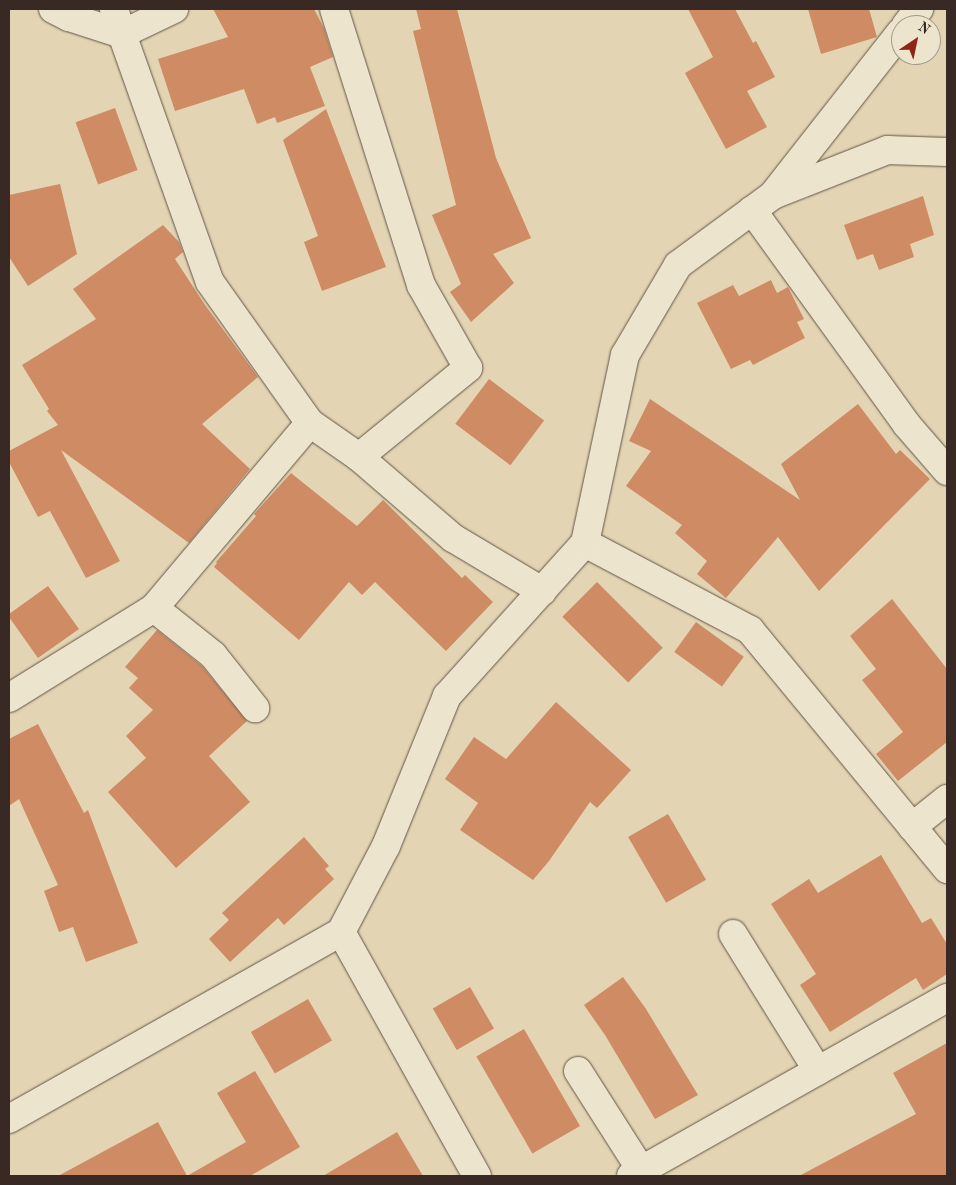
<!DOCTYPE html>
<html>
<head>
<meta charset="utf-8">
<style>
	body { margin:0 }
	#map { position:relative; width:956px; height:1185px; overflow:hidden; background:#e3d5b3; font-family:"Old Standard TT",serif }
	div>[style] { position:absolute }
	.building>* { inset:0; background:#ce8b64; transform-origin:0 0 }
	.roads { filter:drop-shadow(0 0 1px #635448) drop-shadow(0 0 1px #635448) }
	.street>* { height:28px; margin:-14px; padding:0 14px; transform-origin:14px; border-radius:14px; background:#ede4ce }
	.secondary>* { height:28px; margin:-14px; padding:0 14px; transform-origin:14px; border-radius:14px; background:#ede4ce }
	span { translate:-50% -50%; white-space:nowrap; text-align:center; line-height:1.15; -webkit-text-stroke:5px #ede4ce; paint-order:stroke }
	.frame { position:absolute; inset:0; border:10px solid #382924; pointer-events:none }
	.north { position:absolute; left:891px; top:15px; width:50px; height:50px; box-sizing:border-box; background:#ede4ce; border:1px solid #a5998a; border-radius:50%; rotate:34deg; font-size:14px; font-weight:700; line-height:20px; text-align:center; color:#382924 }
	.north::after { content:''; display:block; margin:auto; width:18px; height:22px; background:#8f2418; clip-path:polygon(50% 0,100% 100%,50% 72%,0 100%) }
</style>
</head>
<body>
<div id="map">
	<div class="building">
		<div style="clip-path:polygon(213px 9px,314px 9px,324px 28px,333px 57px,310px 67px,325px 106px,277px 123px,275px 117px,257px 124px,244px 89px,175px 111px,158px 59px,228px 37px)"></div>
		<div style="clip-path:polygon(416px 9px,457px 9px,496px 158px,531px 238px,493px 254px,514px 283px,471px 322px,450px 292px,461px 284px,432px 215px,456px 205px,413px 31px,421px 29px)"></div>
		<div style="clip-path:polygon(688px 9px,735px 9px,753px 43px,756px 41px,775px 77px,747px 91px,767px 127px,726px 149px,685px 73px,713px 57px)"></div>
		<div style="clip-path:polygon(808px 9px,869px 9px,877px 37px,821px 54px)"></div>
		<div style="left:115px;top:108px;width:66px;height:42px;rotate:70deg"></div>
		<div style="clip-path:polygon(326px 109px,386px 267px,322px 291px,304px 242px,318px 236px,283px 140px)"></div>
		<div style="clip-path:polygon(60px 184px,77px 254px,28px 286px,9px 257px,9px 195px)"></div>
		<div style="clip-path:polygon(923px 196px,934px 235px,910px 244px,914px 257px,879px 270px,873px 254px,857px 260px,844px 225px)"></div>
		<div style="clip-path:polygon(163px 225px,179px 242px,183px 252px,175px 259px,205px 305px,258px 377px,202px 424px,250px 469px,189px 543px,61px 450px,120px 561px,86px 578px,50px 511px,38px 517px,9px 462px,9px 451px,58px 425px,47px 411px,49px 409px,22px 365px,96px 319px,73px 289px)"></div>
		<div style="clip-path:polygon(771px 280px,777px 293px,788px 287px,804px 319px,797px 322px,805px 338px,753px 365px,750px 360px,731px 369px,697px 303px,733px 285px,739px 296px)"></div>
		<div style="left:489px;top:379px;width:69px;height:56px;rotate:37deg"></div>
		<div style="clip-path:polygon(650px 399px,800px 500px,781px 464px,858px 404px,896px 454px,900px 450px,930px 479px,819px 591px,778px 537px,726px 598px,697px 574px,707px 561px,675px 533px,682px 525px,626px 486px,651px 451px,629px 441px)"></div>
		<div style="clip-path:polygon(291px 473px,357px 526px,383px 500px,462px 578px,465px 575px,493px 602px,446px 651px,375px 582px,362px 595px,349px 582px,299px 640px,214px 567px,217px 563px,216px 562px,256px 516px,254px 514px)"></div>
		<div style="left:597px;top:582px;width:93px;height:49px;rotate:45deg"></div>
		<div style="clip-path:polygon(48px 586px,79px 629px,38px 658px,9px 617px,9px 614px)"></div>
		<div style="clip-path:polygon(892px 599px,947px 669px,947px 742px,898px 781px,876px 754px,903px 732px,862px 680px,876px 669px,850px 636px)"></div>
		<div style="left:696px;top:622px;width:59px;height:37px;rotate:36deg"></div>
		<div style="clip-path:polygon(157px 630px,202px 666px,247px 721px,209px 756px,250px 802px,176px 868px,108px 792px,146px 758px,126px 736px,153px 710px,129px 688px,138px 678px,125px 667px)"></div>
		<div style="clip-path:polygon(556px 702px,631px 770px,597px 808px,590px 802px,549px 861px,533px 880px,460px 830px,478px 803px,445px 779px,474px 737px,506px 759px)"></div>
		<div style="clip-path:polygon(38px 724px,84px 813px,88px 810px,138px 943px,86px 962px,73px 927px,59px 932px,44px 891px,58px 885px,19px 799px,9px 806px,9px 739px)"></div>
		<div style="left:668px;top:814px;width:76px;height:46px;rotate:60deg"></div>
		<div style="clip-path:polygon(304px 837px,329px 866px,325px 869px,334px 879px,284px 925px,278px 918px,230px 962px,209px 939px,229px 920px,222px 913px)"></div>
		<div style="clip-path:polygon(881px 855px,922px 923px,931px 918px,947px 944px,947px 974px,923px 990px,916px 978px,830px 1032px,800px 985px,816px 974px,771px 904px,809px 879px,818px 893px)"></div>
		<div style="clip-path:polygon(623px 977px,646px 1009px,698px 1095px,655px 1119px,605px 1035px,584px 1005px)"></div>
		<div style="left:470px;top:987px;width:48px;height:43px;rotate:60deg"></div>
		<div style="left:308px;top:999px;width:48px;height:66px;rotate:60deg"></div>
		<div style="left:524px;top:1029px;width:112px;height:55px;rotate:60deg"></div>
		<div style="clip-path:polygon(947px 1043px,947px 1176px,799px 1176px,916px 1114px,893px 1073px)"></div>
		<div style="clip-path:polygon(255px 1071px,300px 1147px,250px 1176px,58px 1176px,158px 1122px,187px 1176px,246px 1142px,217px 1093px)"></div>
		<div style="clip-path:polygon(397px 1132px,423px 1176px,323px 1176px)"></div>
	</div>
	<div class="roads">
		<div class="street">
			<div style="left:53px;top:9px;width:18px;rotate:27deg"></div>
			<div style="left:69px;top:17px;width:56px;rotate:17.8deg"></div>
			<div style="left:122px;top:34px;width:263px;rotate:70.5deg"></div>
			<div style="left:210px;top:282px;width:173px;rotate:54.7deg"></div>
			<div style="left:114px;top:9px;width:26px;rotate:72deg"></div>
			<div style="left:122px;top:34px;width:58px;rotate:-25.7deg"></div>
			<div style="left:906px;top:25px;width:21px;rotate:-51deg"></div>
			<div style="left:773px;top:195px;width:207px;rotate:-51.9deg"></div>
			<div style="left:752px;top:210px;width:265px;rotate:54.2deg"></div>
			<div style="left:907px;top:425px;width:61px;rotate:49deg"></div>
			<div style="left:359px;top:457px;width:124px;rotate:40.8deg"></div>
			<div style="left:453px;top:538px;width:104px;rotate:30.8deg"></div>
			<div style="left:585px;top:543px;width:187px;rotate:27.8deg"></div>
			<div style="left:750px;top:630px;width:310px;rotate:50.5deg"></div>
			<div style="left:154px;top:608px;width:75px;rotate:38.5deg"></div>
			<div style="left:213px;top:655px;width:68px;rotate:51.6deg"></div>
			<div style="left:9px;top:698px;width:171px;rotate:-31.8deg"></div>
			<div style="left:154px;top:608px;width:242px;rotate:-49.9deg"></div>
			<div style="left:310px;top:423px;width:60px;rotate:34.8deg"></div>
			<div style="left:359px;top:457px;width:141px;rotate:-39.2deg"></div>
			<div style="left:468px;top:368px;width:95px;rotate:-119.5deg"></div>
			<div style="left:421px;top:285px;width:289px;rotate:-107.5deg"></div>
			<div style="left:912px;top:827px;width:45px;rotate:-38.7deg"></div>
			<div style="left:733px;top:934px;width:161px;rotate:58.2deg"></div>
			<div style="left:578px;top:1071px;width:117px;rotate:57.5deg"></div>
			<div style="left:477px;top:1176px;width:279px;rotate:-119.1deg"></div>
			<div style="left:341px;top:932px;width:97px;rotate:-62.4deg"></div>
			<div style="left:386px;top:846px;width:162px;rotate:-67.9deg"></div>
			<div style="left:447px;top:696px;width:206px;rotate:-48deg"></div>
			<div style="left:585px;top:543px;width:192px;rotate:-78deg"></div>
			<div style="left:625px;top:355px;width:104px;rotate:-59.5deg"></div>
			<div style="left:678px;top:265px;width:118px;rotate:-36.4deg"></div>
			<div style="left:773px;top:195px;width:123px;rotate:-21.5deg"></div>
			<div style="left:887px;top:150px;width:60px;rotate:1.9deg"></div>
			<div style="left:631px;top:1176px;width:363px;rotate:-29.4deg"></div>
		</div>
		<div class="secondary">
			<div style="left:9px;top:1119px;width:381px;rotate:-29.4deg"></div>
		</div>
	</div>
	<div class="frame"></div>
	<div class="north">N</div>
</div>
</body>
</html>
